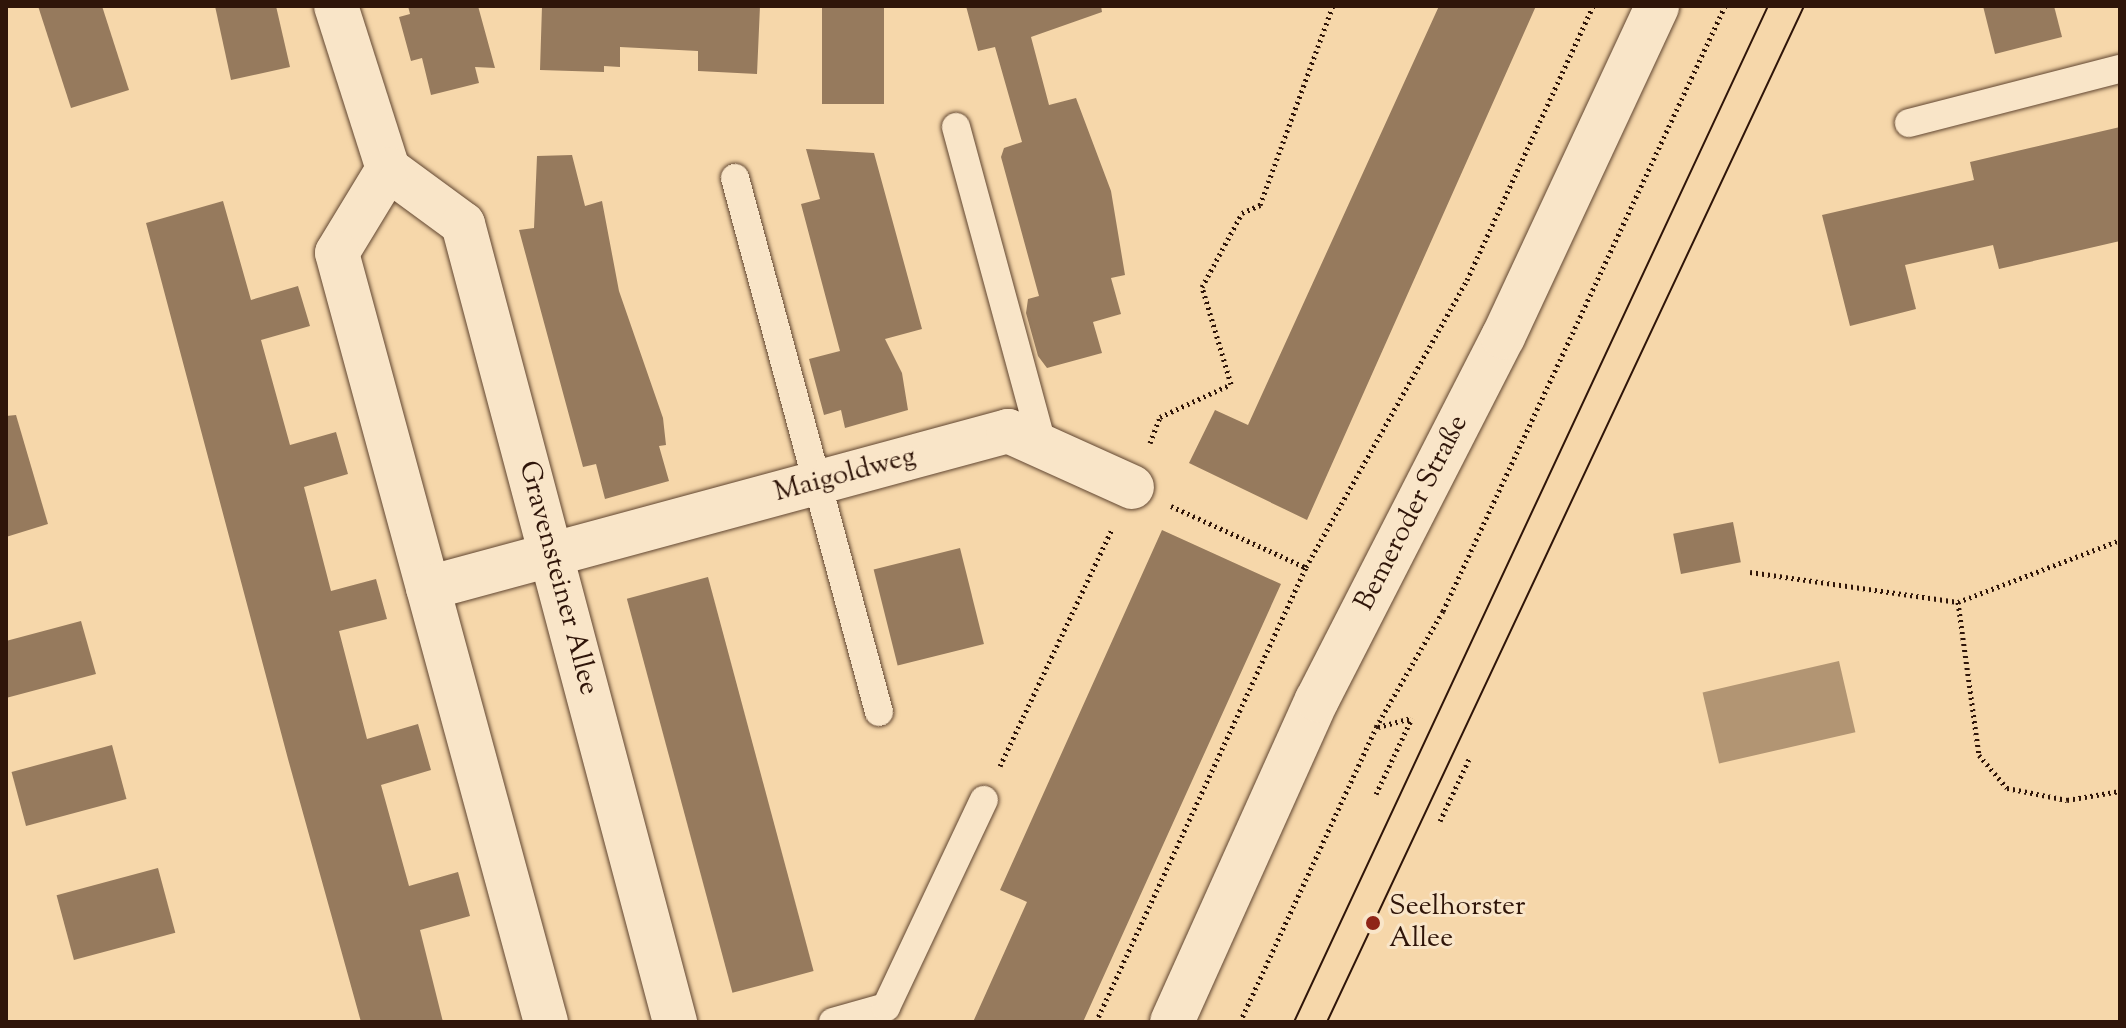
<!DOCTYPE html>
<html>
<head>
<meta charset="utf-8">
<style>
	body { margin:0 }
	#map { position:relative; width:2126px; height:1028px; overflow:hidden; background:#f6d7aa; font-family:"Sorts Mill Goudy",serif }
	div>[style] { position:absolute }
	.water>* { inset:0; background:#b29573; transform-origin:0 0 }
	.building>* { inset:0; background:#967a5d; transform-origin:0 0 }
	.path>* { height:5px; margin-top:-2.5px; transform-origin:0; background:repeating-linear-gradient(90deg,#2f1509 0 2px,transparent 0 6px) }
	.roads { filter:drop-shadow(0 0 2px #614631) drop-shadow(0 0 2px #614631) }
	.service>* { height:28px; margin:-14px; padding:0 14px; transform-origin:14px; border-radius:14px; background:#f9e5c8 }
	.minor>* { height:44px; margin:-22px; padding:0 22px; transform-origin:22px; border-radius:22px; background:#f9e5c8 }
	.secondary>* { height:44px; margin:-22px; padding:0 22px; transform-origin:22px; border-radius:22px; background:#f9e5c8 }
	.tram>* { height:2px; margin:-1px; padding:0 1px; transform-origin:1px; border-radius:1px; background:#2f1509 }
	.dots>* { width:22px; height:22px; translate:-50% -50%; box-sizing:border-box; border:4px solid #f9e5c8; border-radius:50% }
	span { translate:-50% -50%; white-space:nowrap; text-align:center; line-height:1.15; -webkit-text-stroke:6px #f9e5c8; paint-order:stroke }
	.street-label { font-size:28px; color:#2f1509 }
	.poi-label { font-size:28px; color:#2f1509 }
	.left { translate:0 -50%; text-align:left }
	.frame { position:absolute; inset:0; border:8px solid #2f1509; pointer-events:none }
</style>
</head>
<body>
<div id="map">
	<div class="water">
		<div style="left:1839px;top:661px;width:73px;height:140px;rotate:77deg"></div>
	</div>
	<div class="building">
		<div style="clip-path:polygon(38px 6px,102px 6px,129px 90px,71px 108px)"></div>
		<div style="clip-path:polygon(215px 6px,276px 6px,290px 67px,231px 80px)"></div>
		<div style="clip-path:polygon(408px 6px,478px 6px,495px 68px,475px 67px,479px 83px,431px 95px,422px 58px,411px 61px,399px 17px,410px 14px)"></div>
		<div style="clip-path:polygon(542px 6px,760px 6px,757px 74px,698px 71px,698px 51px,620px 47px,620px 67px,604px 66px,604px 72px,540px 70px)"></div>
		<div style="left:822px;top:6px;width:62px;height:98px"></div>
		<div style="clip-path:polygon(966px 6px,1101px 6px,1102px 12px,1031px 37px,1049px 105px,1076px 98px,1111px 191px,1125px 275px,1111px 278px,1121px 314px,1093px 322px,1102px 353px,1047px 368px,1038px 356px,1026px 313px,1028px 299px,1039px 296px,1001px 157px,1004px 148px,1022px 142px,995px 47px,978px 51px)"></div>
		<div style="clip-path:polygon(1439px 6px,1536px 6px,1307px 520px,1189px 463px,1215px 410px,1248px 425px)"></div>
		<div style="clip-path:polygon(1983px 6px,2054px 6px,2062px 37px,1995px 54px)"></div>
		<div style="clip-path:polygon(2120px 127px,2120px 241px,1999px 269px,1993px 245px,1905px 265px,1916px 309px,1850px 326px,1822px 215px,1974px 180px,1970px 162px)"></div>
		<div style="clip-path:polygon(806px 149px,874px 153px,922px 329px,885px 339px,902px 373px,908px 410px,845px 428px,841px 410px,824px 415px,809px 359px,840px 351px,801px 204px,820px 199px)"></div>
		<div style="clip-path:polygon(572px 155px,585px 206px,602px 201px,619px 291px,663px 418px,666px 445px,659px 446px,669px 481px,605px 499px,596px 464px,583px 467px,519px 230px,534px 228px,537px 156px)"></div>
		<div style="clip-path:polygon(223px 201px,251px 300px,298px 286px,310px 326px,261px 340px,290px 445px,336px 432px,348px 474px,304px 487px,331px 591px,376px 579px,387px 619px,339px 631px,367px 739px,418px 724px,431px 770px,381px 785px,409px 886px,458px 872px,470px 916px,420px 930px,443px 1022px,361px 1022px,288px 759px,146px 223px)"></div>
		<div style="clip-path:polygon(16px 415px,48px 524px,6px 537px,6px 416px)"></div>
		<div style="left:1733px;top:522px;width:41px;height:61px;rotate:79deg"></div>
		<div style="clip-path:polygon(1162px 530px,1281px 584px,1083px 1022px,973px 1022px,1027px 902px,1000px 890px)"></div>
		<div style="left:960px;top:548px;width:99px;height:89px;rotate:76deg"></div>
		<div style="left:708px;top:577px;width:408px;height:84px;rotate:75deg"></div>
		<div style="clip-path:polygon(81px 621px,96px 674px,6px 698px,6px 641px)"></div>
		<div style="left:112px;top:745px;width:56px;height:104px;rotate:75deg"></div>
		<div style="left:158px;top:868px;width:67px;height:105px;rotate:75deg"></div>
	</div>
	<div class="path">
		<div style="left:1150px;top:443px;width:28px;rotate:-69deg"></div>
		<div style="left:1160px;top:417px;width:78px;rotate:-24.9deg"></div>
		<div style="left:1231px;top:384px;width:101px;rotate:-106.6deg"></div>
		<div style="left:1202px;top:287px;width:84px;rotate:-61.6deg"></div>
		<div style="left:1242px;top:213px;width:20px;rotate:-24deg"></div>
		<div style="left:1260px;top:205px;width:212px;rotate:-69.9deg"></div>
		<div style="left:1171px;top:506px;width:147px;rotate:24.5deg"></div>
		<div style="left:1750px;top:572px;width:210px;rotate:8.2deg"></div>
		<div style="left:1958px;top:602px;width:154px;rotate:82.2deg"></div>
		<div style="left:1979px;top:755px;width:43px;rotate:49.7deg"></div>
		<div style="left:2007px;top:788px;width:61px;rotate:11.3deg"></div>
		<div style="left:2067px;top:800px;width:54px;rotate:-9.6deg"></div>
		<div style="left:1958px;top:602px;width:173px;rotate:-20.9deg"></div>
		<div style="left:1378px;top:727px;width:34px;rotate:-15deg"></div>
		<div style="left:1000px;top:766px;width:262px;rotate:-64.7deg"></div>
		<div style="left:1376px;top:794px;width:84px;rotate:-64.7deg"></div>
		<div style="left:1440px;top:821px;width:71px;rotate:-64.9deg"></div>
		<div style="left:1096px;top:1022px;width:501px;rotate:-65.22deg"></div>
		<div style="left:1306px;top:567px;width:329px;rotate:-60.7deg"></div>
		<div style="left:1467px;top:280px;width:302px;rotate:-65.3deg"></div>
		<div style="left:1240px;top:1022px;width:325px;rotate:-65.2deg"></div>
		<div style="left:1376px;top:727px;width:134px;rotate:-60deg"></div>
		<div style="left:1443px;top:611px;width:667px;rotate:-65.01deg"></div>
	</div>
	<div class="roads">
		<div class="service">
			<div style="left:1909px;top:123px;width:218px;rotate:-14.4deg"></div>
			<div style="left:956px;top:127px;width:332px;rotate:74.8deg"></div>
			<div style="left:735px;top:178px;width:553px;rotate:74.91deg"></div>
			<div style="left:833px;top:1022px;width:55px;rotate:-15.8deg"></div>
			<div style="left:886px;top:1007px;width:229px;rotate:-64.7deg"></div>
		</div>
		<div class="minor">
			<div style="left:336px;top:6px;width:171px;rotate:72.3deg"></div>
			<div style="left:388px;top:169px;width:93px;rotate:36.3deg"></div>
			<div style="left:463px;top:224px;width:826px;rotate:75.12deg"></div>
			<div style="left:388px;top:169px;width:98px;rotate:121.3deg"></div>
			<div style="left:337px;top:253px;width:797px;rotate:74.8deg"></div>
			<div style="left:428px;top:588px;width:601px;rotate:-15.15deg"></div>
			<div style="left:1008px;top:431px;width:136px;rotate:24.3deg"></div>
		</div>
		<div class="secondary">
			<div style="left:1172px;top:1022px;width:353px;rotate:-65.8deg"></div>
			<div style="left:1317px;top:700px;width:408px;rotate:-62.9deg"></div>
			<div style="left:1503px;top:337px;width:365px;rotate:-65deg"></div>
		</div>
	</div>
	<div class="tram">
		<div style="left:1294px;top:1022px;width:1121px;rotate:-64.99deg"></div>
		<div style="left:1327px;top:1022px;width:1122px;rotate:-64.85deg"></div>
	</div>
	<div class="dots">
		<div style="left:1373px;top:923px;background:#8f2418"></div>
	</div>
	<div class="street-label">
		<span style="left:845px;top:475px;rotate:-15deg">Maigoldweg</span>
		<span style="left:1412px;top:513px;rotate:-63deg">Bemeroder Straße</span>
		<span style="left:558px;top:578px;rotate:75deg">Gravensteiner Allee</span>
	</div>
	<div class="poi-label">
		<span class="left" style="left:1389px;top:923px">Seelhorster<br>Allee</span>
	</div>
	<div class="frame"></div>
</div>
</body>
</html>
